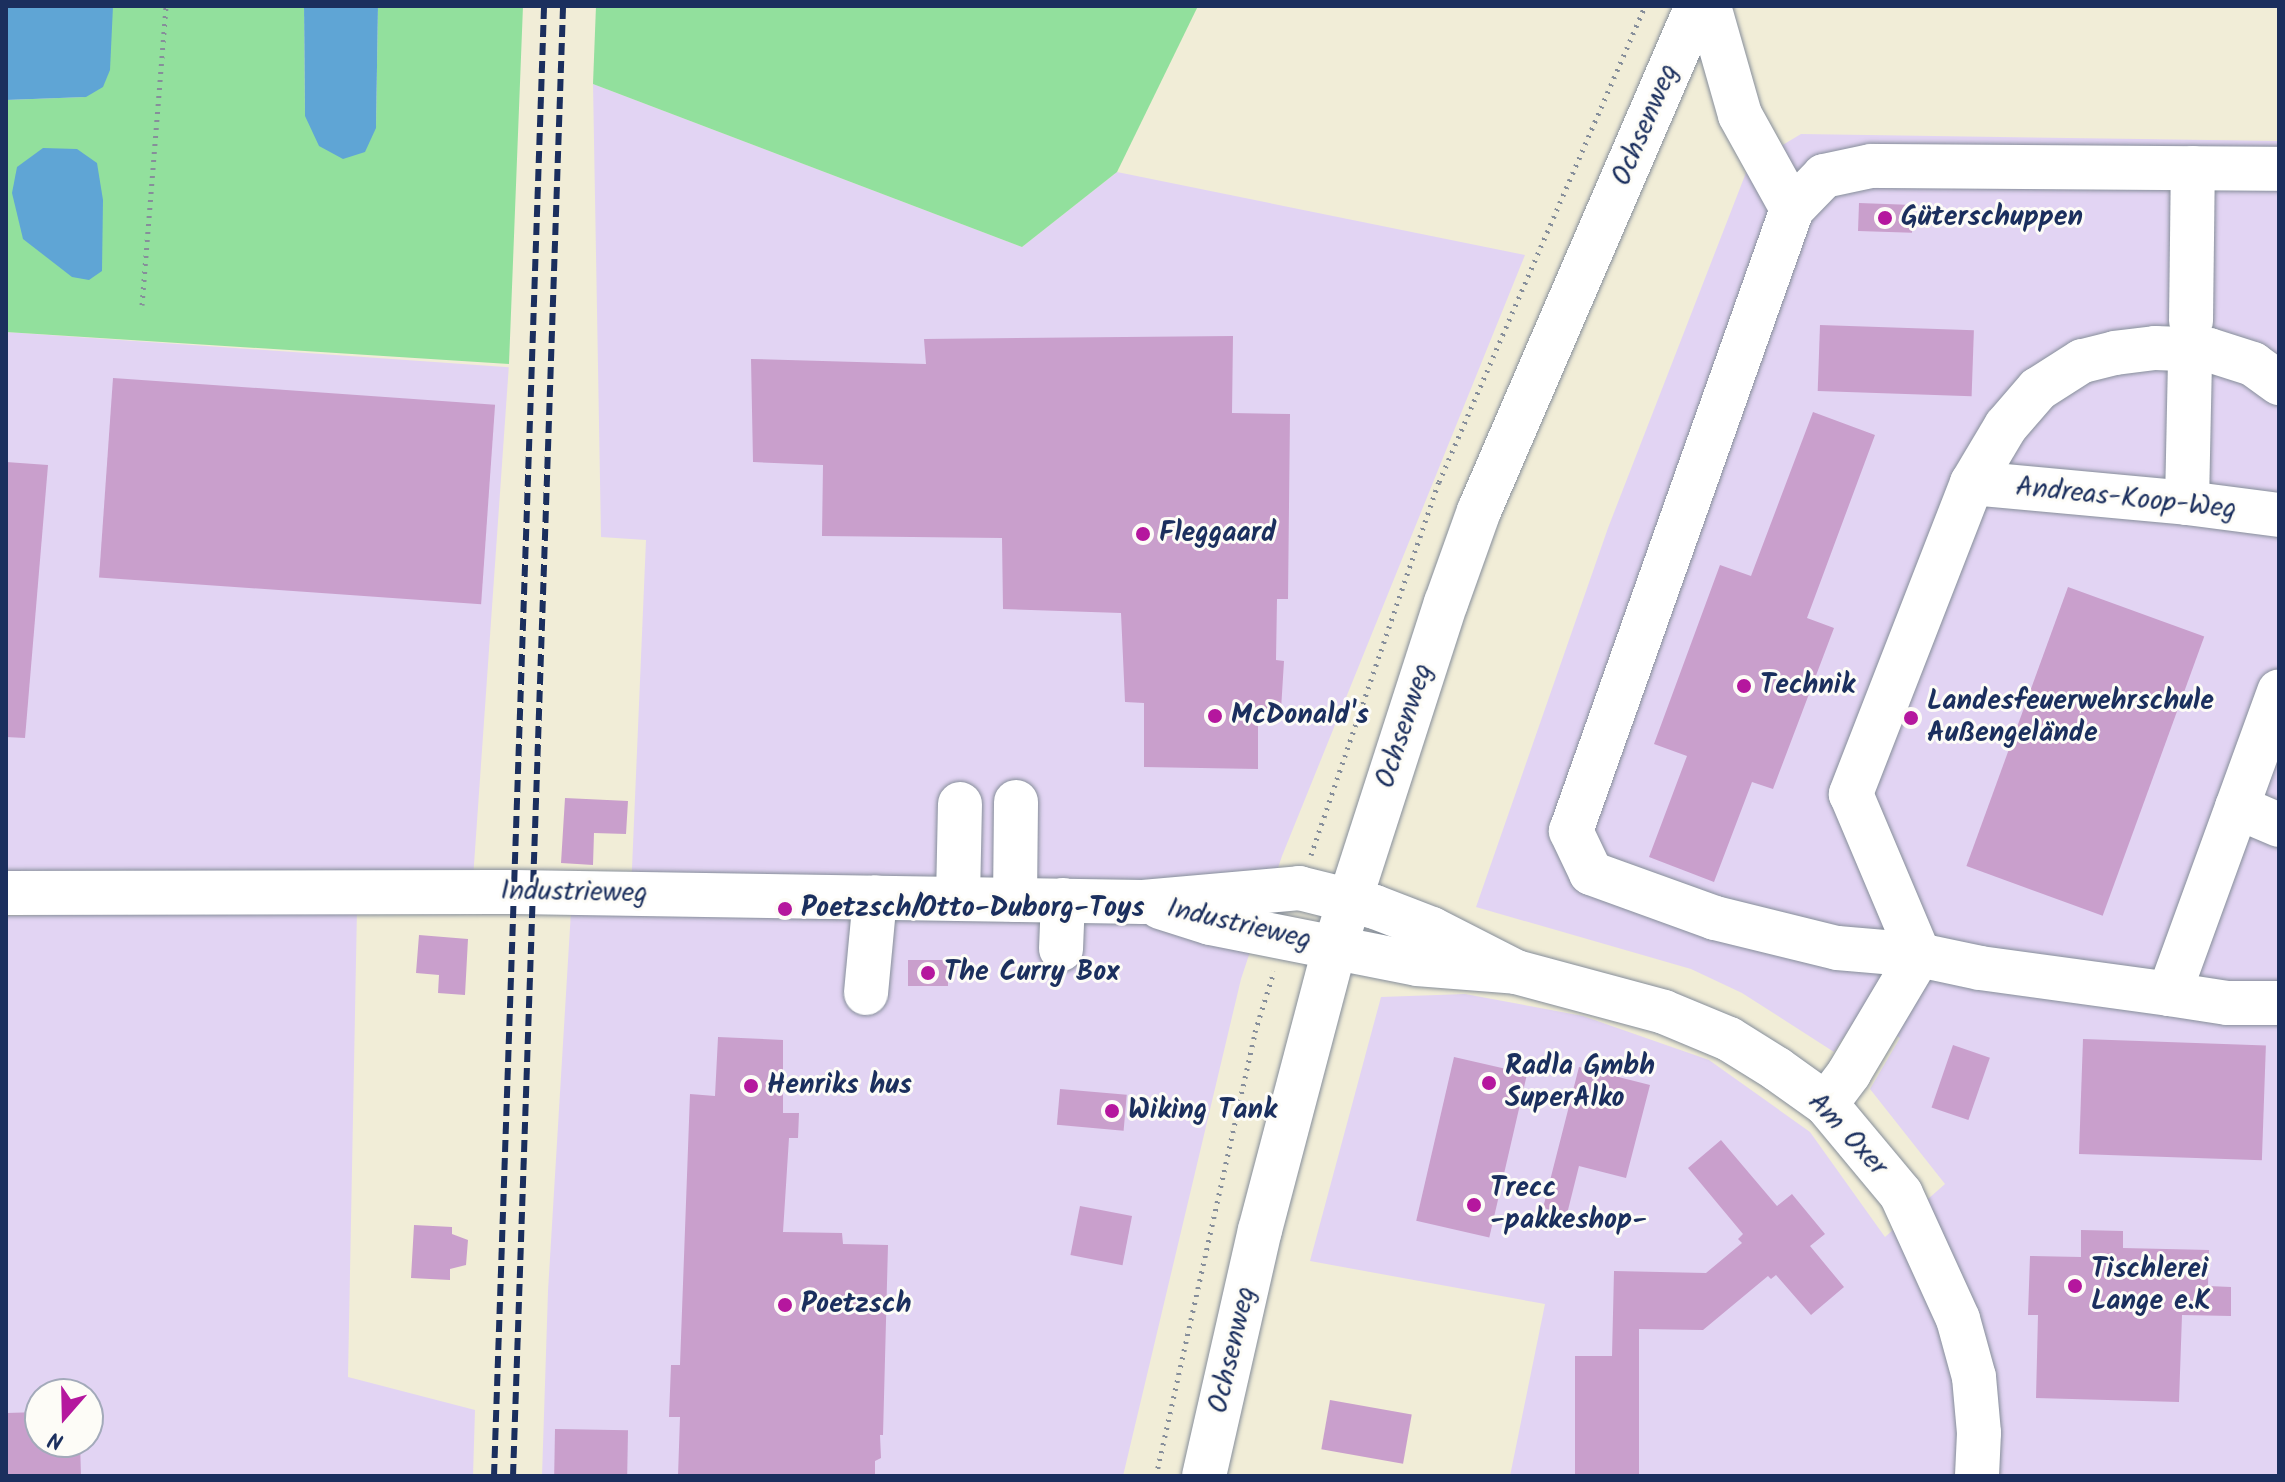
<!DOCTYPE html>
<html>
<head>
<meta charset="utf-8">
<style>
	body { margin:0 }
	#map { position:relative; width:2285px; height:1482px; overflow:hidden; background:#f1edd7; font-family:Kalam,sans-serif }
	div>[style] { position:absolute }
	.built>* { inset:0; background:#e2d4f3; transform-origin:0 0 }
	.green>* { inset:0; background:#92e09d }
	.water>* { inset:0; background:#5fa5d5 }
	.building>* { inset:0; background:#c99fcc; transform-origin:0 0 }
	.path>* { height:5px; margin-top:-2.5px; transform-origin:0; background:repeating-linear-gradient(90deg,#868e9a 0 2px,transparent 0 8px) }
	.roads { filter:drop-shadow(0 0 2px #868e9a) drop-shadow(0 0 2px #868e9a) }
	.minor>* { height:44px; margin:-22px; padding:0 22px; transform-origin:22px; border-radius:22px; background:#fff }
	.major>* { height:44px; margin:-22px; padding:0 22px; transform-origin:22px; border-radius:22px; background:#fff }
	.rail>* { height:6px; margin-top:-3px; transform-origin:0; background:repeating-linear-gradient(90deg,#1b2f5e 0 12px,transparent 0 18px) }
	.dots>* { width:22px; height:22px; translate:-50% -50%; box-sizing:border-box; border:4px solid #fdfcf7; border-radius:50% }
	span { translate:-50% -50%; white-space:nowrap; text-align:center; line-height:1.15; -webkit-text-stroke:6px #fdfcf7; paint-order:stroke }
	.street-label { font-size:28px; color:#1b2f5e }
	.poi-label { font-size:28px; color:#1b2f5e; font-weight:700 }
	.left { translate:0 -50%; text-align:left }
	.frame { position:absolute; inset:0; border:8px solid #1b2f5e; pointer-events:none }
	.north { position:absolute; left:24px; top:1378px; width:80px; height:80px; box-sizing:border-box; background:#fdfcf7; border:2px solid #a3aaba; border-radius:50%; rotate:200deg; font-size:22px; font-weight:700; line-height:32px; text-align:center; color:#1b2f5e }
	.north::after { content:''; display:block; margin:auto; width:28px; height:36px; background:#b5179e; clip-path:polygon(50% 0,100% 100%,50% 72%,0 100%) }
</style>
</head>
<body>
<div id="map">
	<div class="built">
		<div style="clip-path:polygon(593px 84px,1022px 247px,1117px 172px,1525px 255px,1282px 856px,1241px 979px,1123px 1476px,542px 1476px,548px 1291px,571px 911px,630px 915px,646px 540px,601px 537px)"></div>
		<div style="clip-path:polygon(1801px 134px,2279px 141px,2279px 1476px,1510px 1476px,1545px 1304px,1310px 1261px,1381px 997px,1465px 994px,1583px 1016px,1709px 1060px,1810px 1132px,1885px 1237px,1945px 1184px,1870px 1089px,1900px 1038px,1861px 1011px,1834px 1052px,1742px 993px,1691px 969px,1476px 907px,1608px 528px,1749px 165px)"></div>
		<div style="left:6px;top:332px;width:504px;height:541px;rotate:4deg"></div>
		<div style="clip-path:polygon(evenodd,357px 909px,348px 1377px,475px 1410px,473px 1476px,6px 1476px,6px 916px,357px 909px,40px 1394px,88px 1394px,88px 1442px,40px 1442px,40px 1394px)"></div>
	</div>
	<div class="green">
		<div style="clip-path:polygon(113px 6px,304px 6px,305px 116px,376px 128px,378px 6px,523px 6px,509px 364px,6px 332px,6px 100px,85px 97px)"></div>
		<div style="clip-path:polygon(596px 6px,1198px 6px,1117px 172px,1022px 247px,593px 84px)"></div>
	</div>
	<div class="water">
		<div style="clip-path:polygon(6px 6px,113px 6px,110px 70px,103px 87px,86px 97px,6px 100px)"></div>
		<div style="clip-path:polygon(304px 6px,378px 6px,376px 128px,365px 152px,343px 159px,319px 146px,305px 116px)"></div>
		<div style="clip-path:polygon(43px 148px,77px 149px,97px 163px,103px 200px,102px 271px,89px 280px,72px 277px,23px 239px,12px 193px,17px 167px)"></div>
	</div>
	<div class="building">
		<div style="left:1859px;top:203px;width:54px;height:28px;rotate:2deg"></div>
		<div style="left:1820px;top:325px;width:154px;height:66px;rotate:2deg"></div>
		<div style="clip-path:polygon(1233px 336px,1232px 413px,1290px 414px,1288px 599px,1277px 599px,1276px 660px,1284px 661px,1281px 710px,1258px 708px,1258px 769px,1144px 767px,1144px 703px,1125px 702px,1121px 613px,1003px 609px,1002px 538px,822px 536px,823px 465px,753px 462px,751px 359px,926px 364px,924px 339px)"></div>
		<div style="left:113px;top:378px;width:383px;height:200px;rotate:4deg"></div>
		<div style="clip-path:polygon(1813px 412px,1875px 435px,1807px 618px,1834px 628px,1773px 789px,1752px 782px,1714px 882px,1649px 857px,1687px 756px,1654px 744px,1720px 565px,1751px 576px)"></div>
		<div style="clip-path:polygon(6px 462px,48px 465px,25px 738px,6px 737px)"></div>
		<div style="left:2068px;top:587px;width:145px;height:297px;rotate:20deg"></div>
		<div style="clip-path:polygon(565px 798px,628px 801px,626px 834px,594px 833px,593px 865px,561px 863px)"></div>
		<div style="clip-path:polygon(419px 935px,468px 939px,465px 995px,438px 993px,439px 975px,416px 973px)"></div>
		<div style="left:908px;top:960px;width:40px;height:26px"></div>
		<div style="clip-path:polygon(718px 1037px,783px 1040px,783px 1113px,799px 1113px,798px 1138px,789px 1138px,783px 1232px,842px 1233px,843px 1244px,888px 1245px,883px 1435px,880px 1435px,881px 1458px,875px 1461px,875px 1476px,678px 1476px,680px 1417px,669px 1417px,671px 1365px,680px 1365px,690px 1094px,715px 1096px)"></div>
		<div style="left:2083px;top:1039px;width:183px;height:115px;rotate:2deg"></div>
		<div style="left:1953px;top:1045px;width:39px;height:66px;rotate:19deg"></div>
		<div style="left:1454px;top:1057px;width:75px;height:168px;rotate:13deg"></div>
		<div style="clip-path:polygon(1579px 1067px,1650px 1085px,1626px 1178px,1579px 1166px,1567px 1214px,1543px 1208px)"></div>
		<div style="left:1060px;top:1089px;width:67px;height:36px;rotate:5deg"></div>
		<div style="clip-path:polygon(1721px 1140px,1777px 1206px,1792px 1194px,1825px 1234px,1810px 1246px,1844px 1287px,1811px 1315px,1776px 1275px,1771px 1279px,1768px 1276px,1703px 1330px,1639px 1329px,1639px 1476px,1575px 1476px,1575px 1356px,1612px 1356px,1614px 1271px,1706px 1273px,1742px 1243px,1738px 1239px,1743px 1234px,1688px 1168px)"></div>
		<div style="left:1080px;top:1206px;width:53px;height:50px;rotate:11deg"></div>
		<div style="clip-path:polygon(414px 1225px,452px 1227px,452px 1234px,468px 1240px,466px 1265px,450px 1269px,450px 1280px,411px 1278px)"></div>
		<div style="clip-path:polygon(2081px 1230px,2123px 1231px,2123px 1248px,2209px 1250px,2208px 1286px,2231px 1287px,2231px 1316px,2182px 1315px,2179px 1402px,2036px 1398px,2038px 1315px,2028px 1315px,2030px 1256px,2081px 1257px)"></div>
		<div style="left:1330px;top:1400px;width:83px;height:50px;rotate:10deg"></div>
		<div style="clip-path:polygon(40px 1412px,40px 1442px,80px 1442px,81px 1476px,6px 1476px,6px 1413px)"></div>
		<div style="left:555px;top:1429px;width:73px;height:47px;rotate:1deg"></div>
	</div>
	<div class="path">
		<div style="left:142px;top:305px;width:300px;rotate:-85.4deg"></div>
		<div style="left:1311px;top:855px;width:394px;rotate:-71.1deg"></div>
		<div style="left:1439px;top:482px;width:519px;rotate:-66.6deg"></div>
		<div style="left:1156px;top:1476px;width:455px;rotate:-77.4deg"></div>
		<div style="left:1255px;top:1032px;width:64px;rotate:-72.7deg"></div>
	</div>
	<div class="roads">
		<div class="minor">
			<div style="left:1709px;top:6px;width:113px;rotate:74.1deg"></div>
			<div style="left:1740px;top:115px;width:107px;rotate:61deg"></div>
			<div style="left:2191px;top:321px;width:153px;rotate:-89.3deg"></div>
			<div style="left:2279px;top:383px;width:32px;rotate:-144deg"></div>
			<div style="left:2253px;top:364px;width:46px;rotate:-162.3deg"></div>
			<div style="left:2209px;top:350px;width:54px;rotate:-177.9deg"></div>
			<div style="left:2155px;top:348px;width:40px;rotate:172.9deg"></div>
			<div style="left:2115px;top:353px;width:34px;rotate:166deg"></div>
			<div style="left:2082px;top:361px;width:52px;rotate:147.5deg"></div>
			<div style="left:2038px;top:389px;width:49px;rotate:130.9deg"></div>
			<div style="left:2006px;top:426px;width:66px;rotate:120.8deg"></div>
			<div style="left:1972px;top:483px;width:334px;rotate:111.3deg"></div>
			<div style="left:1851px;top:794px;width:175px;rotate:67.1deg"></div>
			<div style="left:1919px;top:955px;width:62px;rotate:12deg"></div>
			<div style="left:1980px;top:968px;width:191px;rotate:7.8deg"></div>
			<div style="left:2169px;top:994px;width:322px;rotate:-70deg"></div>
			<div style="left:1972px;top:483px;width:216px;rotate:5.3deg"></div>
			<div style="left:2187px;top:503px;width:93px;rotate:7.4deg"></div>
			<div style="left:2187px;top:503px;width:139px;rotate:-88.8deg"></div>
			<div style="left:2237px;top:807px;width:46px;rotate:23.2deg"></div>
			<div style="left:6px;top:893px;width:509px;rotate:-0.11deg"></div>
			<div style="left:515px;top:892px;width:628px;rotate:0.91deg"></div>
			<div style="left:1143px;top:902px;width:157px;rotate:-5.1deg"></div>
			<div style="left:1299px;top:888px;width:78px;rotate:14deg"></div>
			<div style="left:1375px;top:907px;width:61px;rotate:21.1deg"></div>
			<div style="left:1432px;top:929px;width:94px;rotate:27.1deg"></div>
			<div style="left:958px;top:899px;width:95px;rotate:-88.8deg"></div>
			<div style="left:1015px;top:900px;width:98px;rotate:-89.4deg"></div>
			<div style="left:1160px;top:907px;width:52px;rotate:17.7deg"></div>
			<div style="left:1210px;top:923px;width:211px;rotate:11.2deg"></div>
			<div style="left:1417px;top:964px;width:99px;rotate:4.6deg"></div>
			<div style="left:1516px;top:972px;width:153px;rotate:15.1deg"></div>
			<div style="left:1664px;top:1012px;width:70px;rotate:22.6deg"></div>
			<div style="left:1729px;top:1039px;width:57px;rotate:32deg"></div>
			<div style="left:1777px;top:1069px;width:60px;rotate:35.5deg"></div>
			<div style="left:1826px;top:1104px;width:117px;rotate:50.2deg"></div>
			<div style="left:1901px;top:1194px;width:137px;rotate:65.5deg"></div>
			<div style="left:1958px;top:1319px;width:60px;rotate:74.6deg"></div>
			<div style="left:1974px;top:1377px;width:56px;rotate:84.9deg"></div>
			<div style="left:1979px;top:1433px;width:43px;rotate:92.7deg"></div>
			<div style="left:1061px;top:949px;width:49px;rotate:-87.7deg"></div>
			<div style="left:866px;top:993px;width:96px;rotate:-84.6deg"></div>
			<div style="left:2169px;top:994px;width:59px;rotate:8.8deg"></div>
			<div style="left:2227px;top:1003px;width:52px"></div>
			<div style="left:1826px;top:1104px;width:39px;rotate:-53deg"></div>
			<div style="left:1849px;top:1073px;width:137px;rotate:-59.3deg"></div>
			<div style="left:1919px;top:955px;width:82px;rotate:-175.1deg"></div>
			<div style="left:1837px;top:948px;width:126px;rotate:-166.2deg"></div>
			<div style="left:1715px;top:918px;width:132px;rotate:-160.1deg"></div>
			<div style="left:1591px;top:873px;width:47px;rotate:-115.5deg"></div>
			<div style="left:1571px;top:831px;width:660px;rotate:-70.44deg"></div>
			<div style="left:1792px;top:209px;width:46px;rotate:-45.9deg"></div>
			<div style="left:1824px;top:176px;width:48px;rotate:-12deg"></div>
			<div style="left:1871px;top:166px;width:408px;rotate:0.4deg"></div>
		</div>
		<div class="major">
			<div style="left:1204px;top:1476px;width:252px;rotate:-77.2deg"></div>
			<div style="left:1260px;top:1230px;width:294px;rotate:-75.2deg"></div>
			<div style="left:1335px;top:946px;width:361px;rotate:-72.1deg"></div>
			<div style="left:1446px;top:603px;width:98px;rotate:-70.3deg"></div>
			<div style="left:1479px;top:511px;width:550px;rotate:-66.65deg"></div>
		</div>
	</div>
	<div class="rail">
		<div style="left:494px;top:1476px;width:1471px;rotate:-88.05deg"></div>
		<div style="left:513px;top:1476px;width:1471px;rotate:-88.05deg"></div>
	</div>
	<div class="dots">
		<div style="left:1885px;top:218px;background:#b5179e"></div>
		<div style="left:1143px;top:534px;background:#b5179e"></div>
		<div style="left:1744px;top:686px;background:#b5179e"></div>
		<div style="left:1215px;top:716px;background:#b5179e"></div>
		<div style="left:1911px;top:718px;background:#b5179e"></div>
		<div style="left:785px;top:909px;background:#b5179e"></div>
		<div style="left:928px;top:973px;background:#b5179e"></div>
		<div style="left:1489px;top:1083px;background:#b5179e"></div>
		<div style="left:751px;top:1086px;background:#b5179e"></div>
		<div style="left:1112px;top:1111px;background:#b5179e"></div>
		<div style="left:1474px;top:1205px;background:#b5179e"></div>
		<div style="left:2075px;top:1286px;background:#b5179e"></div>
		<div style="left:785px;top:1305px;background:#b5179e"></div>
	</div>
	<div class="street-label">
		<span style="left:1646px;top:125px;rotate:-67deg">Ochsenweg</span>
		<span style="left:2126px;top:499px;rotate:6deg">Andreas-Koop-Weg</span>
		<span style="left:1405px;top:726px;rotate:-72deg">Ochsenweg</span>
		<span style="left:574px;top:893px;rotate:1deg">Industrieweg</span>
		<span style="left:1239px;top:925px;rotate:13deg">Industrieweg</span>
		<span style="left:1847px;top:1135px;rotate:47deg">Am Oxer</span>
		<span style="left:1233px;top:1350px;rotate:-77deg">Ochsenweg</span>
	</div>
	<div class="poi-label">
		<span class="left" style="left:1901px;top:218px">Güterschuppen</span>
		<span class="left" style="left:1159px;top:534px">Fleggaard</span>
		<span class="left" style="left:1760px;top:686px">Technik</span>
		<span class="left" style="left:1927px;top:718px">Landesfeuerwehrschule<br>Außengelände</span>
		<span class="left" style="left:1231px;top:716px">McDonald's</span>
		<span class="left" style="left:801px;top:909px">Poetzsch/Otto-Duborg-Toys</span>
		<span class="left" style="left:944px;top:973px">The Curry Box</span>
		<span class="left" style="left:1505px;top:1083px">Radla Gmbh<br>SuperAlko</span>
		<span class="left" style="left:767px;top:1086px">Henriks hus</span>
		<span class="left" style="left:1128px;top:1111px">Wiking Tank</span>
		<span class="left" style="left:1490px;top:1205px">Trecc<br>-pakkeshop-</span>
		<span class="left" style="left:2091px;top:1286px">Tischlerei<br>Lange e.K</span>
		<span class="left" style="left:801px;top:1305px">Poetzsch</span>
	</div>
	<div class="frame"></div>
	<div class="north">N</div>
</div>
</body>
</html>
